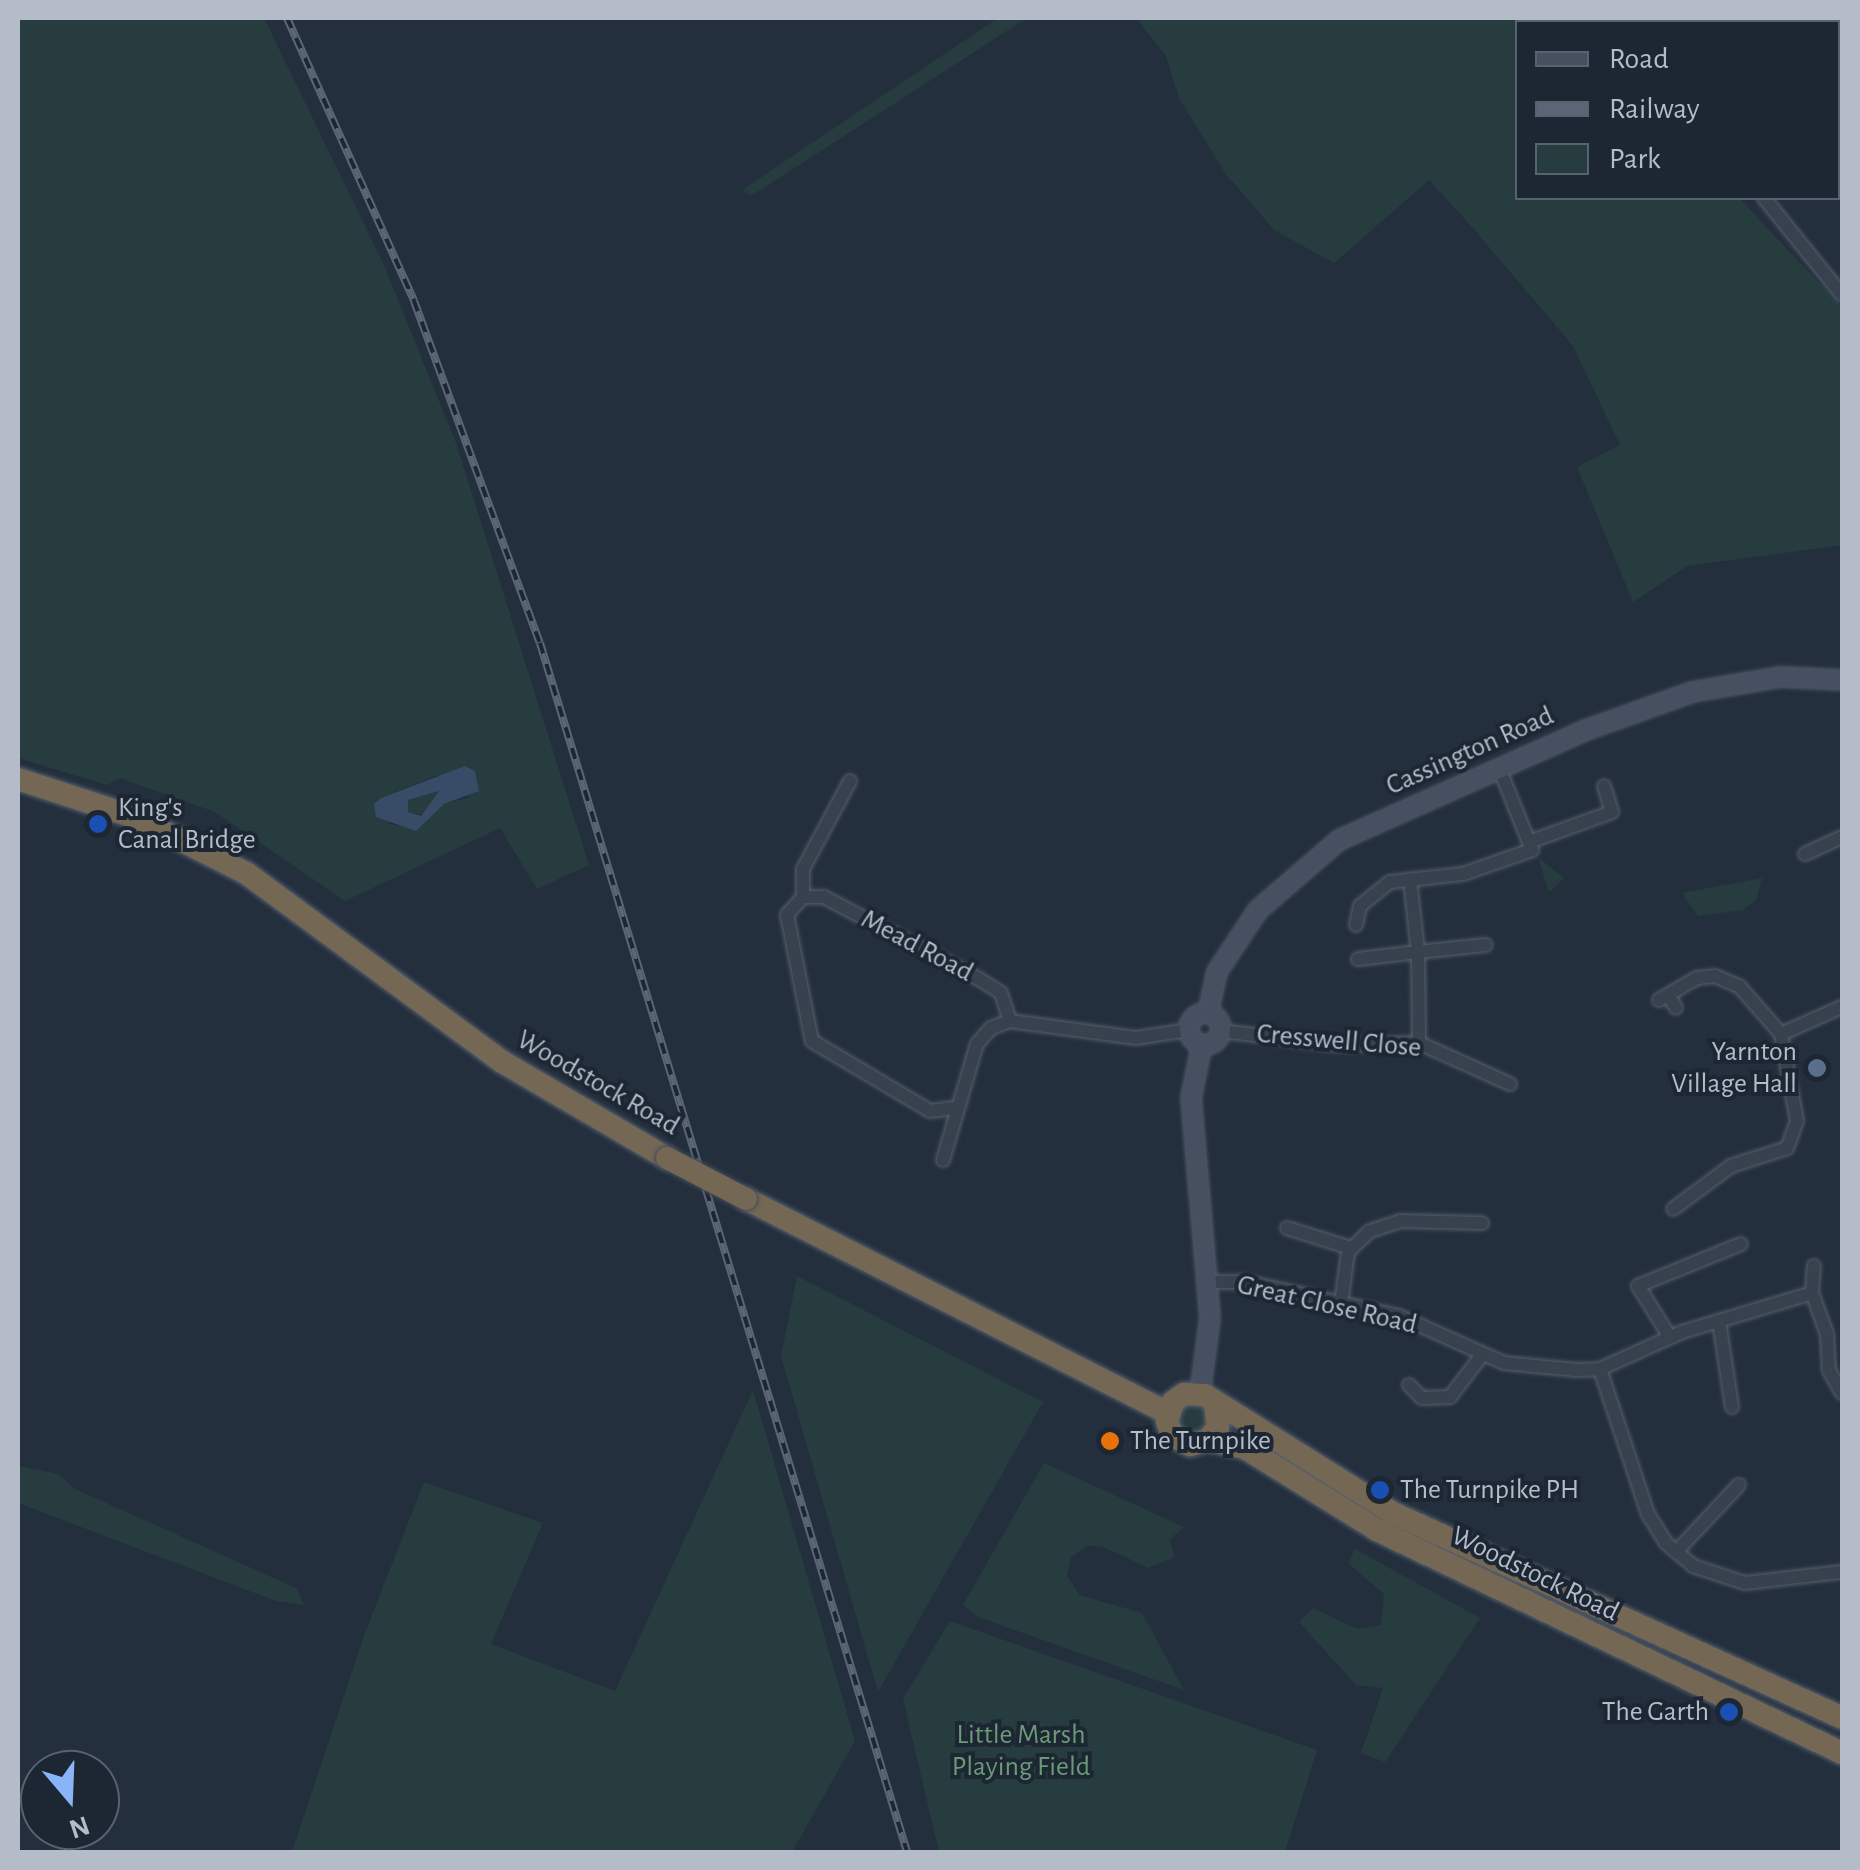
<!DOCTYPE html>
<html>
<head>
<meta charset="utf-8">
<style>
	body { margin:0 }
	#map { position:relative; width:1860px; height:1870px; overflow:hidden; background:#242f3e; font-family:"Alegreya Sans",sans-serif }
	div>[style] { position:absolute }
	.green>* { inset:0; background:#263c3f }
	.round { border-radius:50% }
	.water>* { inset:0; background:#394c67 }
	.roads { filter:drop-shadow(0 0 2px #565f6c) drop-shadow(0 0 2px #565f6c) }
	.street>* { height:12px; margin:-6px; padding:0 6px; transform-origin:6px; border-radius:6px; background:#38414e }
	.secondary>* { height:18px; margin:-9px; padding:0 9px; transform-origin:9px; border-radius:9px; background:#465061 }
	.secondary>.ring { margin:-9px; padding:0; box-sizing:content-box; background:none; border:18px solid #465061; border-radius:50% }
	.highway>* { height:22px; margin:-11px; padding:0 11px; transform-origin:11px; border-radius:11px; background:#746855 }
	.rail>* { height:8px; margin-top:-4px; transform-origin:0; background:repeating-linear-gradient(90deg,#1d2633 0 11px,#5a6575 0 22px); box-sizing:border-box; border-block:2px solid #5a6575 }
	.bridges { filter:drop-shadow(0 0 2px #434c59) drop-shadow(0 0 2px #434c59) }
	.highway-bridge>* { height:22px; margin:-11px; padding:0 11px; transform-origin:11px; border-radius:11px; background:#746855 }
	.dots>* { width:28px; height:28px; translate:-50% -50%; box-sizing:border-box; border:5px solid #1d2633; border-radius:50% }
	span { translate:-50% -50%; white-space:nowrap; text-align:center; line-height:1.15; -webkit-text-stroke:8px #1d2633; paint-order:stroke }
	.street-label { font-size:28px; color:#b4bcc9 }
	.poi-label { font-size:28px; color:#b4bcc9 }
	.left { translate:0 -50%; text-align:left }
	.right { translate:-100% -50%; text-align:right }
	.park-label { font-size:28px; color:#6b9a76 }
	.frame { position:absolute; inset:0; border:20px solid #b4bcc9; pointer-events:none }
	.legend { position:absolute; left:1515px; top:20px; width:325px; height:180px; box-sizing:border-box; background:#1d2633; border:2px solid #59626f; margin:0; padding:12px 18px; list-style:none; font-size:30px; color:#b4bcc9 }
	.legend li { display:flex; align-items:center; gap:20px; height:50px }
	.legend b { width:50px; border:2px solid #59626f }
	.north { position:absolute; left:20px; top:1750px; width:100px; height:100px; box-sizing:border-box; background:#1d2633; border:2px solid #59626f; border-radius:50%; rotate:161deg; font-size:28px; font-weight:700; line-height:40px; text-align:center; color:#b4bcc9 }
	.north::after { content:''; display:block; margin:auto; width:35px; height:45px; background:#8ab4f8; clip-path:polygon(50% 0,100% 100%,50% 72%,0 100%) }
</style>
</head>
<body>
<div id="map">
	<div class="green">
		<div style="clip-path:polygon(evenodd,18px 18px,264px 18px,384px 265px,456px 443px,589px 865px,537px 889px,500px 828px,345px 901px,215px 812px,120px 778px,107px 785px,18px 758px,18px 18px,438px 775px,470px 797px,444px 804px,411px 828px,389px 824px,381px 798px,438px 775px)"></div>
		<div style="clip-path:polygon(998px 18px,1027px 18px,751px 196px,742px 190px)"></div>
		<div style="clip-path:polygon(1136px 18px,1572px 18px,1579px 22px,1518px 22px,1518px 198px,1739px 198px,1840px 305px,1842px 545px,1687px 566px,1633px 602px,1577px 467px,1620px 445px,1573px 346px,1473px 228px,1429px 180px,1334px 263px,1274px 230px,1225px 173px,1179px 98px,1166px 56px)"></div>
		<div style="clip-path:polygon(440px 791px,421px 815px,408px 812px,408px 800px)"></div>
		<div style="clip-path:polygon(1538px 857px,1564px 878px,1551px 891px,1548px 890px)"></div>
		<div style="clip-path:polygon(1762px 878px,1756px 900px,1743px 910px,1698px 916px,1682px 893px)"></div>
		<div style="clip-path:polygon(797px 1276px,1043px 1402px,878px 1692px,781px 1356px)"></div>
		<div style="clip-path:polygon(753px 1390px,855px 1741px,792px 1852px,292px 1852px,365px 1633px,424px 1482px,543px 1523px,491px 1644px,615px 1691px)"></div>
		<div class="round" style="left:1177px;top:1402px;width:30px;height:30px"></div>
		<div style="clip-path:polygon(1044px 1463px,1184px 1527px,1169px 1540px,1175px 1557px,1148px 1568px,1104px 1547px,1087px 1546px,1071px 1557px,1067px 1575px,1079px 1595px,1142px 1613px,1184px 1690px,978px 1617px,963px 1605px)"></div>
		<div style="clip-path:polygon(18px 1466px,59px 1474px,75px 1489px,296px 1588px,304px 1605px,276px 1601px,18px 1503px)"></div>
		<div style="clip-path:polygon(1355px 1549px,1480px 1618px,1385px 1762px,1361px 1753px,1383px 1688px,1356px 1685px,1299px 1622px,1313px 1608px,1357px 1629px,1381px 1625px,1384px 1594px,1348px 1563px)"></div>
		<div style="clip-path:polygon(950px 1621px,1317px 1750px,1285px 1852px,939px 1852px,903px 1699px)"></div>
	</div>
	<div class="water">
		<div style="clip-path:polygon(evenodd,465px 766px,475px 771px,479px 791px,444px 804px,416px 831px,376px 817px,374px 804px,381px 798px,465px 766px,439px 791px,421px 816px,408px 812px,408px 800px,439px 791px)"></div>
	</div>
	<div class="roads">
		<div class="street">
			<div style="left:1586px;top:18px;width:7px;rotate:34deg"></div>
			<div style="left:1764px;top:198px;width:124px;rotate:51.2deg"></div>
			<div style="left:850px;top:781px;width:100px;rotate:118.1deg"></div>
			<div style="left:803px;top:869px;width:28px;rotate:90deg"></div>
			<div style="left:803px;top:897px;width:24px;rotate:132deg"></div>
			<div style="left:787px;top:915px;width:128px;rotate:78.8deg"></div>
			<div style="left:812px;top:1041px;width:137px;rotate:30.7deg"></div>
			<div style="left:930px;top:1111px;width:24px;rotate:-7deg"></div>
			<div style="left:1529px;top:842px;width:88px;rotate:-19.9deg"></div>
			<div style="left:1612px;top:812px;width:27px;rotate:-107deg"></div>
			<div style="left:1805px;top:854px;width:41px;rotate:-24.7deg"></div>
			<div style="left:803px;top:897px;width:21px"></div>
			<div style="left:824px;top:897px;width:175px;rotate:27.9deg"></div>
			<div style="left:979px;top:979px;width:26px;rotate:32deg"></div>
			<div style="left:1001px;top:993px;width:29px;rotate:72deg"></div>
			<div style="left:1356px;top:925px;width:19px;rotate:-78deg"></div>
			<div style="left:1360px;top:906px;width:38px;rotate:-39deg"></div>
			<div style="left:1390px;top:882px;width:73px;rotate:-6.3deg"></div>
			<div style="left:1463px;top:874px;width:73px;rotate:-19.2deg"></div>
			<div style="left:1532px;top:850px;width:88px;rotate:-111.9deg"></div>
			<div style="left:1358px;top:959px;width:60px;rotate:-6.7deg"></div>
			<div style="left:1418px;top:952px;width:73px;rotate:-96.3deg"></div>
			<div style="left:1668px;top:995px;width:15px;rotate:58deg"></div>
			<div style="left:1659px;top:1000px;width:44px;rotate:-30.1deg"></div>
			<div style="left:1697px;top:978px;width:18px;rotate:-6deg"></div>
			<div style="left:1715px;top:976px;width:26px;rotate:23deg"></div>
			<div style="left:1739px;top:986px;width:64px;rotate:48.8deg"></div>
			<div style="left:1781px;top:1034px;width:88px;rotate:79.6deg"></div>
			<div style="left:1797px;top:1121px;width:29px;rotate:110deg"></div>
			<div style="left:1787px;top:1148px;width:59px;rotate:162.2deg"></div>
			<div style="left:1731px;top:1166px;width:72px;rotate:143.4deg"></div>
			<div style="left:1010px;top:1021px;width:127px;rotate:7.7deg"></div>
			<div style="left:1136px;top:1038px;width:54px;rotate:-8.6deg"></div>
			<div style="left:1221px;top:1031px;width:118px;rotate:6.8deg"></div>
			<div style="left:1338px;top:1045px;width:81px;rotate:-1.4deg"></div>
			<div style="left:1419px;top:1043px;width:100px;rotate:24.3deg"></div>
			<div style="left:1781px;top:1034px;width:67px;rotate:-23.9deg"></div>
			<div style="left:1419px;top:1043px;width:91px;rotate:-90.6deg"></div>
			<div style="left:1418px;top:952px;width:68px;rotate:-5.9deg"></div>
			<div style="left:943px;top:1160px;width:121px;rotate:-73.7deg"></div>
			<div style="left:977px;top:1044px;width:21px;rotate:-49deg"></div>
			<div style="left:991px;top:1028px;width:20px;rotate:-20deg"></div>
			<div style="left:1287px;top:1228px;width:67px;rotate:17.4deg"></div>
			<div style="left:1208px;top:1282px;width:39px"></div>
			<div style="left:1247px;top:1282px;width:156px;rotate:12.6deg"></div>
			<div style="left:1399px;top:1316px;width:115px;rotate:24.1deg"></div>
			<div style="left:1504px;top:1363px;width:73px;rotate:5.5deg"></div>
			<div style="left:1577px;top:1370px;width:23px;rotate:-2deg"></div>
			<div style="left:1600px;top:1369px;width:90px;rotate:-24.3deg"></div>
			<div style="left:1682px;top:1332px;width:136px;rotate:-16.7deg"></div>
			<div style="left:1812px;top:1293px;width:27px;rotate:-86deg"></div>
			<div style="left:1812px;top:1293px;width:44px;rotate:69.9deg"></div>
			<div style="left:1827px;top:1334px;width:36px;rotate:87deg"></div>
			<div style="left:1829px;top:1370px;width:26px;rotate:61deg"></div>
			<div style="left:1341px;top:1304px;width:52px;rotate:-82.3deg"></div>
			<div style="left:1348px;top:1252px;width:30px;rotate:-44deg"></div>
			<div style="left:1370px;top:1231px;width:32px;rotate:-18deg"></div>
			<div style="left:1400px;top:1221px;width:82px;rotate:1.4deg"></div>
			<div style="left:1719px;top:1321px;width:87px;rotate:81.4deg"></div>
			<div style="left:1670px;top:1337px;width:60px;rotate:-122.1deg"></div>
			<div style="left:1638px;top:1286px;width:111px;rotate:-22.2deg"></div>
			<div style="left:1600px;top:1369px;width:153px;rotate:71.7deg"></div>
			<div style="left:1648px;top:1514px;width:34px;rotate:58deg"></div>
			<div style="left:1666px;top:1543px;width:35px;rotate:40deg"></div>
			<div style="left:1693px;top:1566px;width:55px;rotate:18.1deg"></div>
			<div style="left:1745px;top:1583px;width:98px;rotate:-6.5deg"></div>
			<div style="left:1409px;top:1385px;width:18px;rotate:45deg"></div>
			<div style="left:1422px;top:1398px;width:28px;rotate:-2deg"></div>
			<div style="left:1450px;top:1397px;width:53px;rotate:-52.7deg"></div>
			<div style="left:1676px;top:1552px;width:92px;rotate:-46.8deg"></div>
		</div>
		<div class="secondary">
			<div class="ring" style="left:1189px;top:1013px;width:14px;height:14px"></div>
			<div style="left:1208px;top:1013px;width:42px;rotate:-77.6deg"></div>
			<div style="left:1217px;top:972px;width:74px;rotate:-56.5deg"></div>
			<div style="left:1258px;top:910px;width:107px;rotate:-40.8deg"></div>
			<div style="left:1339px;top:840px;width:270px;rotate:-24deg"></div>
			<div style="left:1586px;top:730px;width:113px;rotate:-19.7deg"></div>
			<div style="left:1692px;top:692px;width:90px;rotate:-9.6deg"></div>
			<div style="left:1781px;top:677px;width:61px;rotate:2.8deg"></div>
			<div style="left:1200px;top:1394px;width:77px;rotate:-82.5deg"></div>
			<div style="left:1210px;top:1318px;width:221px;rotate:-94.9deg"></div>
			<div style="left:1191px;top:1098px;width:55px;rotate:-78.5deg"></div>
		</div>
		<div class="highway">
			<div style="left:18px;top:779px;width:125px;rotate:18.1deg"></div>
			<div style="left:137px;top:818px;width:122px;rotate:26.8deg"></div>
			<div style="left:246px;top:873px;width:317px;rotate:36.4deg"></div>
			<div style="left:501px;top:1061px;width:192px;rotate:30.3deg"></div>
			<div style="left:746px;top:1199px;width:473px;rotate:26.9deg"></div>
			<div style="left:1215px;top:1404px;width:23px;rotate:83deg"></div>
			<div style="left:1218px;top:1427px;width:16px;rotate:128deg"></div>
			<div style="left:1208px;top:1440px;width:19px;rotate:164deg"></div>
			<div style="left:1190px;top:1445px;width:19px;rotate:-152deg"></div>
			<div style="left:1173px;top:1436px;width:15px;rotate:-113deg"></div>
			<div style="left:1167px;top:1422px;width:21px;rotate:-73deg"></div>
			<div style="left:1173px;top:1402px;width:14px;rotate:-36deg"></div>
			<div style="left:1184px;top:1394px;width:21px;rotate:3deg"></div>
			<div style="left:1205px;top:1395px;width:224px;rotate:32.1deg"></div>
			<div style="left:1395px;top:1514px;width:491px;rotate:24.5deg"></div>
			<div style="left:1208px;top:1440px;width:38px;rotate:12deg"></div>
			<div style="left:1245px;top:1448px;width:155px;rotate:31.8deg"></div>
			<div style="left:1377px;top:1530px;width:516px;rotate:25.62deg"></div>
		</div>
	</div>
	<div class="rail">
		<div style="left:287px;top:18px;width:310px;rotate:65.8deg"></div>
		<div style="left:414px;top:301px;width:364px;rotate:69.8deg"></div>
		<div style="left:540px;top:643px;width:1263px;rotate:73.11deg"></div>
	</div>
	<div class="bridges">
		<div class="highway-bridge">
			<div style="left:667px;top:1158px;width:89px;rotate:27.4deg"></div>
		</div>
	</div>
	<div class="dots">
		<div style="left:98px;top:824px;background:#1a4fb4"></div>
		<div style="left:1817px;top:1068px;background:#5c6f8a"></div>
		<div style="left:1110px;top:1441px;background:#e8710a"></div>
		<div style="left:1380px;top:1490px;background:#1a4fb4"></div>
		<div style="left:1729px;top:1712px;background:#1a4fb4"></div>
	</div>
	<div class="street-label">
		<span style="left:1470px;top:751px;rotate:-24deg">Cassington Road</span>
		<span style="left:917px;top:946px;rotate:28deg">Mead Road</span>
		<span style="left:1339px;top:1041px;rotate:5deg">Cresswell Close</span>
		<span style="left:598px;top:1083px;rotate:30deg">Woodstock Road</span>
		<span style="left:1327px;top:1305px;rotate:13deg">Great Close Road</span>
		<span style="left:1535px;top:1574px;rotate:26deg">Woodstock Road</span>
	</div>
	<div class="poi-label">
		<span class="left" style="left:118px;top:824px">King's<br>Canal Bridge</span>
		<span class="right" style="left:1797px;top:1068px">Yarnton<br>Village Hall</span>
		<span class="left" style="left:1130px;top:1441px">The Turnpike</span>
		<span class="left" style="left:1400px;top:1490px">The Turnpike PH</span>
		<span class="right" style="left:1709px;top:1712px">The Garth</span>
	</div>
	<div class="park-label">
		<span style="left:1021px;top:1751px">Little Marsh<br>Playing Field</span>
	</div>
	<div class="frame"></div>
	<ul class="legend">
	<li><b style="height:12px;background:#465061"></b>Road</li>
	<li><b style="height:12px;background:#5a6575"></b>Railway</li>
	<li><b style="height:28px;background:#263c3f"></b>Park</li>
	</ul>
	<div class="north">N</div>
</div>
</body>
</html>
